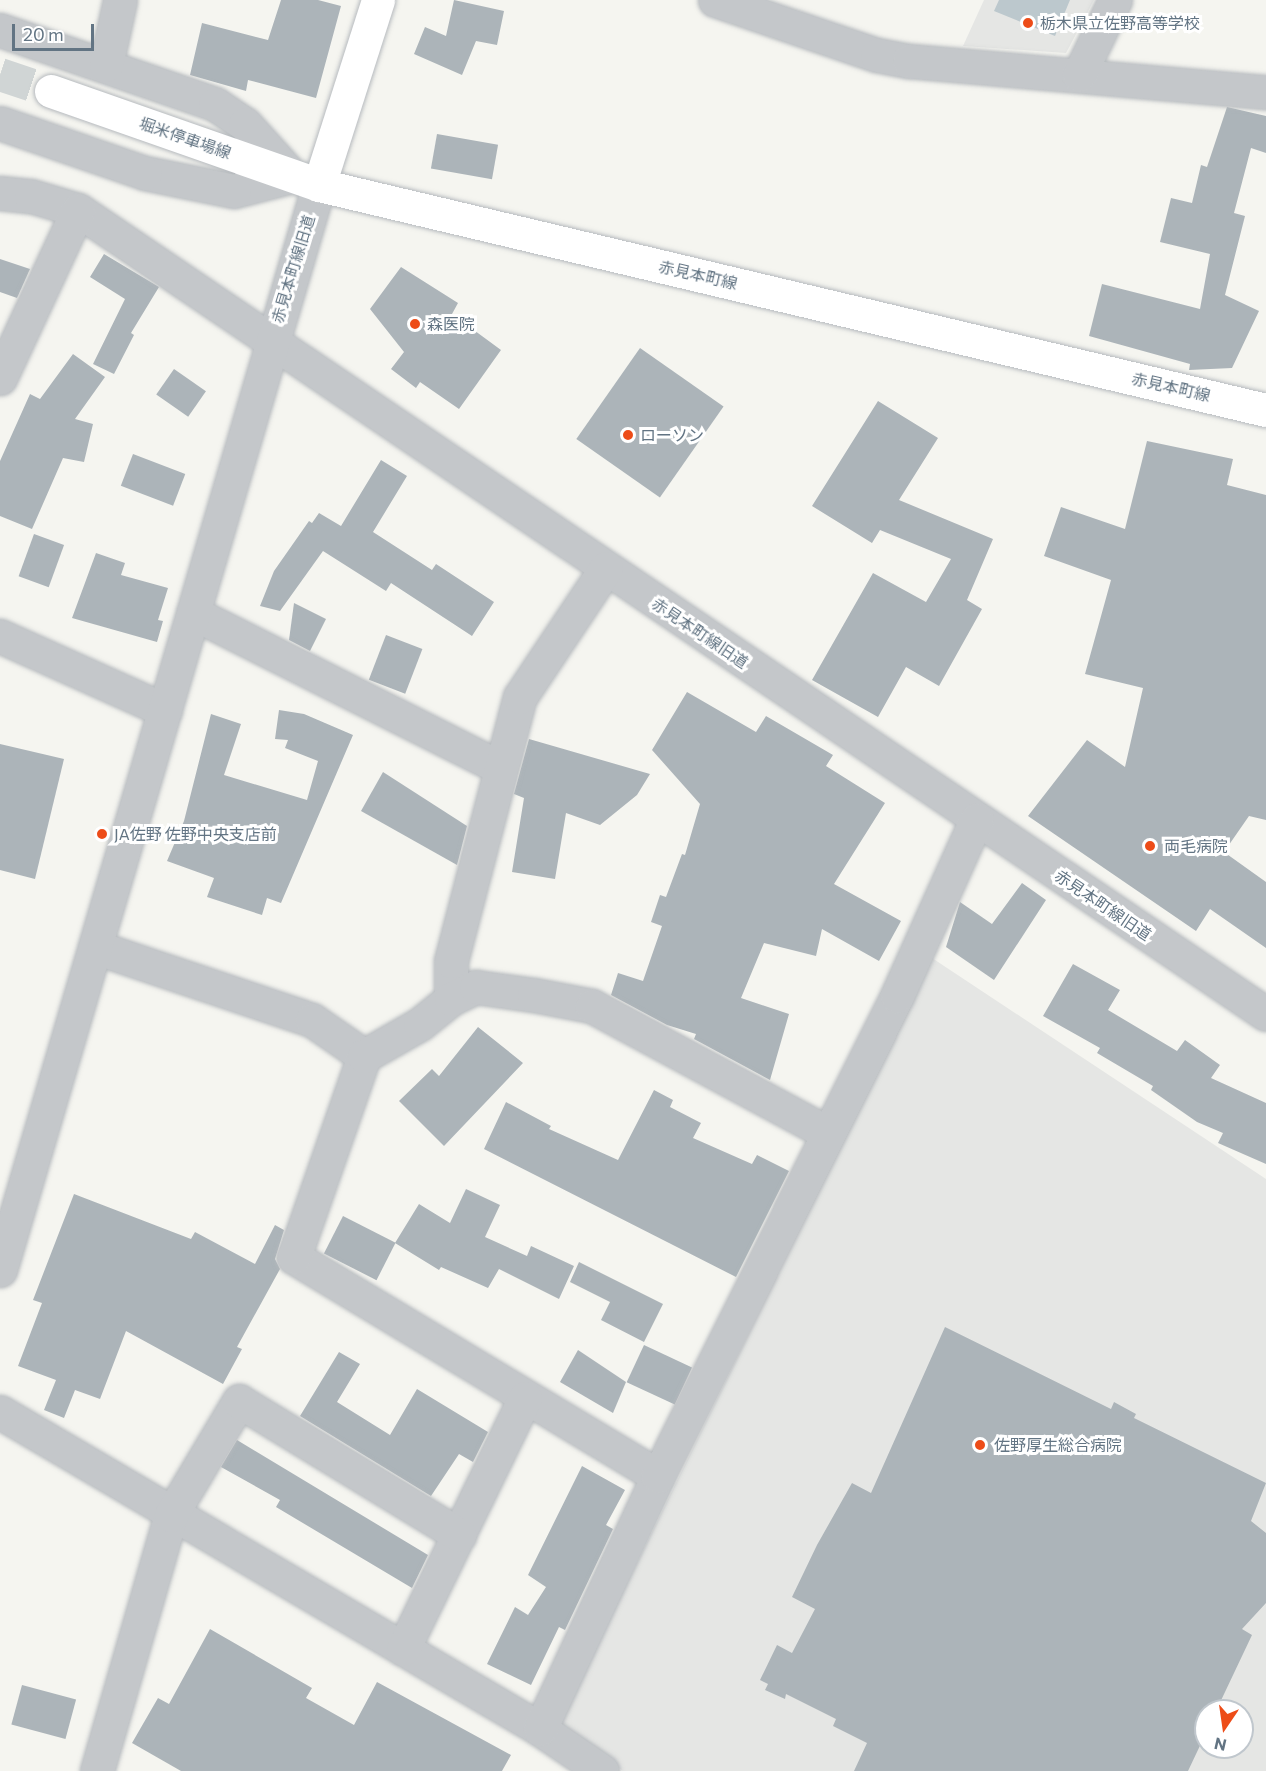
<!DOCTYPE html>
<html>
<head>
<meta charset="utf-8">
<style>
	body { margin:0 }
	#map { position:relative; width:1266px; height:1771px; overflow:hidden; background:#f5f5f0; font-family:Commissioner,"Noto Sans JP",sans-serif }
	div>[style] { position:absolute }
	.built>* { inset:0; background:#e5e6e4 }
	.water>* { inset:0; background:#bcc8cd }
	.building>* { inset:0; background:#acb4b9; transform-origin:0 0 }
	.major-tunnel>* { height:33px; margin-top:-16.5px; transform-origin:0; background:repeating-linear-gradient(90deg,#d0d5d5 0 33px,transparent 0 49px) }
	.roads { filter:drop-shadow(0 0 2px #b6babe) drop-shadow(0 0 2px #b6babe) }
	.minor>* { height:33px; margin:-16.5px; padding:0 16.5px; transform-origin:16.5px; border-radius:16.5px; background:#c4c7ca }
	.major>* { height:33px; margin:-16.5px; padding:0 16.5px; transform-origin:16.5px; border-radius:16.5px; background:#fff }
	.dots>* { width:16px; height:16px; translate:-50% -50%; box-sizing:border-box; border:3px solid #fff; border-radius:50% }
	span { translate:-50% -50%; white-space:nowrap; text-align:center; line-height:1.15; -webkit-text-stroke:6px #fff; paint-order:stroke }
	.poi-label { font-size:16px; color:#627483 }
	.left { translate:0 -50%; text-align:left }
	.street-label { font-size:16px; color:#627483 }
	.north { position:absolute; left:1194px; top:1699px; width:60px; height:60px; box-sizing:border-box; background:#fff; border:2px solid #c0c7cd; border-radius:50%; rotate:193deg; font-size:16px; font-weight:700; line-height:24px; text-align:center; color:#627483 }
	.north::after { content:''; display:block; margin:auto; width:21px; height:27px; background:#ed4c18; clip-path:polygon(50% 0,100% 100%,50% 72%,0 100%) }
	.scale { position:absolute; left:12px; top:24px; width:82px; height:27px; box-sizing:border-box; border:3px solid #627483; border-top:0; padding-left:8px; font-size:18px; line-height:21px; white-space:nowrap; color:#627483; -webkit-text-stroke:4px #fff; paint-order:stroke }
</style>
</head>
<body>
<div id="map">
	<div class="built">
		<div style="clip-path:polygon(984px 0,1094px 0,1066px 53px,963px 46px)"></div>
		<div style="clip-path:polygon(evenodd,932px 958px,1266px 1179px,1266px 1771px,623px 1771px,557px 1727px,932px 958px,1206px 1711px,1242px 1711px,1242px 1747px,1206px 1747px,1206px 1711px)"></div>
	</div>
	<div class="water">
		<div style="clip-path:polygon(999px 0,1070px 0,1055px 36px,994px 11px)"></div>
	</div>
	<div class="building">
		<div style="clip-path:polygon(281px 0,318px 0,341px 6px,316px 98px,248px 80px,246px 91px,190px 75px,202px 23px,268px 40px)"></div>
		<div style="clip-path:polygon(454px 0,504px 11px,497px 45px,476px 41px,462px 75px,414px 54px,425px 27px,446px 36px)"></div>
		<div style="clip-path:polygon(1227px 107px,1266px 116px,1266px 153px,1251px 148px,1234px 213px,1245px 216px,1225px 295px,1259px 311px,1232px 368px,1189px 370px,1190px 364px,1089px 336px,1102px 284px,1200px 309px,1210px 254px,1160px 242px,1171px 198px,1192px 203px,1201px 165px,1207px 167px)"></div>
		<div style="left:437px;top:134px;width:62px;height:35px;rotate:10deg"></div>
		<div style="clip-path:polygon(104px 254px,159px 287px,131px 333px,134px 335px,114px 374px,93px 364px,125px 299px,90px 277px)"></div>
		<div style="clip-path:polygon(0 259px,30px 269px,17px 298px,0 292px)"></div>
		<div style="clip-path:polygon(401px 267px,458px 303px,452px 314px,501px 350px,459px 409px,420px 382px,416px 388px,391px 369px,404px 352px,370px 309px)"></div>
		<div style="left:640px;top:348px;width:102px;height:111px;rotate:35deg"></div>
		<div style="clip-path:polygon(73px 354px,105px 377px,75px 419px,93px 424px,84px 462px,63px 458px,32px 529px,0 516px,0 461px,30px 394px,40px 399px)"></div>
		<div style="left:174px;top:369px;width:39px;height:31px;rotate:35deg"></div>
		<div style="clip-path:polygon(878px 401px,938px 438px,899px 500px,993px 539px,967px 600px,982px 609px,939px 686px,906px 667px,878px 717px,812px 680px,873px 573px,926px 602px,951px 559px,880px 530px,872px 543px,812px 506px)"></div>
		<div style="clip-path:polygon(1147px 441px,1233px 459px,1227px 485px,1266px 495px,1266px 820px,1249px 816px,1224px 852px,1266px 882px,1266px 948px,1210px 909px,1196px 931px,1028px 816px,1087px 740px,1125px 767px,1143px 688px,1085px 674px,1111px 580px,1044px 556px,1061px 507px,1125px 529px)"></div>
		<div style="left:133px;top:454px;width:56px;height:34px;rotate:21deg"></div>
		<div style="clip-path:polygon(381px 460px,407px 476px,373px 532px,432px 570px,436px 564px,494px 602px,472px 636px,391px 583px,386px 591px,323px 551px,280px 611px,260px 606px,274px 571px,309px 521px,312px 523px,319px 513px,341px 526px)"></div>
		<div style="left:34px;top:534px;width:32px;height:45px;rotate:20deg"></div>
		<div style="clip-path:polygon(96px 553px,125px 563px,121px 575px,168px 588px,158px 620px,163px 621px,157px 642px,72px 618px)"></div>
		<div style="clip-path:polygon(294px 603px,326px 619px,310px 651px,289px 640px)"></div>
		<div style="left:386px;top:635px;width:39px;height:48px;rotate:21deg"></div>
		<div style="clip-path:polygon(687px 692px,756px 732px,766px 716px,833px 755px,826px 766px,885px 803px,834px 884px,901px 921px,879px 961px,822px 929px,816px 956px,764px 943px,741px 998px,789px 1014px,770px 1080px,694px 1039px,696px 1034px,667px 1025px,611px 995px,618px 973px,643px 981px,662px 926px,651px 922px,660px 895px,666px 897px,682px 854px,685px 855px,700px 804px,652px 750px)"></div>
		<div style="clip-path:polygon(279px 710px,304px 714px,353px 735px,281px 903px,267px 898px,262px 915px,207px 897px,214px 878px,167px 861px,184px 821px,211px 714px,241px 724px,224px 775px,307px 800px,318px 761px,285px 748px,288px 740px,275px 739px)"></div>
		<div style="clip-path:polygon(529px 739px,650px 774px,637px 795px,600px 825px,566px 813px,555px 879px,512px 872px,524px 798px,514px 794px)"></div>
		<div style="clip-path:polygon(0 744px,64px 759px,35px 879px,0 870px)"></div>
		<div style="clip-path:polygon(383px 772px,467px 826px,457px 865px,361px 811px)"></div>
		<div style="clip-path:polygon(1022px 883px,1046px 900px,994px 980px,946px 947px,960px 902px,992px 924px)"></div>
		<div style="clip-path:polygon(1073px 964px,1120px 990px,1108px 1010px,1177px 1051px,1185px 1040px,1220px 1065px,1211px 1078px,1266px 1103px,1266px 1164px,1218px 1143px,1223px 1133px,1197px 1122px,1151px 1090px,1153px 1086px,1097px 1053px,1100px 1048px,1043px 1016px)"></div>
		<div style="clip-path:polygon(478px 1027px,523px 1063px,444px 1146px,399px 1101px,432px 1069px,439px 1076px)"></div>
		<div style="clip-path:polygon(654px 1090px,673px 1100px,670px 1107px,701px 1123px,693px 1138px,752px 1164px,757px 1155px,789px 1171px,736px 1277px,484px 1149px,506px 1102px,551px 1126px,549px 1129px,618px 1160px)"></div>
		<div style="clip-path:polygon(466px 1189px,500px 1205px,485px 1237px,527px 1256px,531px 1246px,574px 1266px,559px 1299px,499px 1269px,488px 1288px,441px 1267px,439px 1270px,395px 1243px,419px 1204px,450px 1223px)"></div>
		<div style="clip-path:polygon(74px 1194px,191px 1239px,195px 1232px,255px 1264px,275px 1225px,284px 1230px,275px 1259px,280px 1269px,237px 1347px,242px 1349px,223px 1384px,126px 1331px,100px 1399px,75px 1390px,64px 1418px,44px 1410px,56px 1380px,18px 1366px,42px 1303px,33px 1300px)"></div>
		<div style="left:343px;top:1216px;width:59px;height:42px;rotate:27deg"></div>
		<div style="clip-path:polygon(579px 1262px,663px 1304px,644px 1342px,601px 1320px,610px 1302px,570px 1282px)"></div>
		<div style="clip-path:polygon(945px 1327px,1111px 1409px,1114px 1402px,1136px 1414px,1134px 1418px,1266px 1483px,1251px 1521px,1266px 1533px,1266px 1603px,1242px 1629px,1252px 1635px,1216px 1711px,1206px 1711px,1206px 1733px,1188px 1771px,854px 1771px,867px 1743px,833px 1726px,836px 1719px,786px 1694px,785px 1699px,765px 1690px,768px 1684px,760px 1680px,777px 1645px,792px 1653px,815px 1609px,792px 1597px,817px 1545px,852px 1483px,871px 1493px)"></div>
		<div style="left:644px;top:1345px;width:53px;height:41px;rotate:25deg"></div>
		<div style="clip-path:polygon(578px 1350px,626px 1382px,613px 1413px,560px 1382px)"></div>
		<div style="clip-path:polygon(339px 1352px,360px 1364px,337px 1402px,390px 1435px,417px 1389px,488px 1432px,473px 1462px,459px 1454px,431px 1496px,300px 1416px)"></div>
		<div style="clip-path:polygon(237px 1440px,428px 1555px,412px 1588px,276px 1507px,280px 1500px,221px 1467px)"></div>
		<div style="clip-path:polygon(582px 1466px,625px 1490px,606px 1525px,613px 1529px,565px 1630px,559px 1627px,531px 1685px,487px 1664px,515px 1607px,528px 1615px,546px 1587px,528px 1575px)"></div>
		<div style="clip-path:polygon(210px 1629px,312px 1688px,306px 1698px,354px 1725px,377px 1682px,511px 1755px,502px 1771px,181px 1771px,132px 1743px,158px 1698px,169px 1704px)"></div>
		<div style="left:22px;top:1685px;width:56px;height:41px;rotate:15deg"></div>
	</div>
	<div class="major-tunnel">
		<div style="left:0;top:74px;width:54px;rotate:18.4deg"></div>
	</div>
	<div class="roads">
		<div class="minor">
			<div style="left:715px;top:0;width:171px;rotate:18.8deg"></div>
			<div style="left:877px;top:55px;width:33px;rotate:11deg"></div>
			<div style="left:909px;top:61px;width:358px;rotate:5deg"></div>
			<div style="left:0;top:30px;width:227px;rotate:19deg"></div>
			<div style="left:215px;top:104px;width:36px;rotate:34deg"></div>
			<div style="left:245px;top:124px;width:70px;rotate:47.9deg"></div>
			<div style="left:292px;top:176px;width:60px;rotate:165.5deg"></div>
			<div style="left:234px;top:191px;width:91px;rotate:-168.6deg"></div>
			<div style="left:145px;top:173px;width:153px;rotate:-161deg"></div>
			<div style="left:106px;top:65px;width:66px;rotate:-77.8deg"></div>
			<div style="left:1079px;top:75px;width:83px;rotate:-64.4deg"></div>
			<div style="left:0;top:193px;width:31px;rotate:6deg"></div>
			<div style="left:31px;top:196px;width:49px;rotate:16.6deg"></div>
			<div style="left:78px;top:210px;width:1434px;rotate:34.09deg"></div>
			<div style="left:0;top:378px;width:185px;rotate:-65.1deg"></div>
			<div style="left:193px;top:613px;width:343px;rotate:26.7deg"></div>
			<div style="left:0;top:636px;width:181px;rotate:24.2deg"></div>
			<div style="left:95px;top:947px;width:229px;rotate:18.6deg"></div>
			<div style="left:312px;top:1020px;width:63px;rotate:34.7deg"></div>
			<div style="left:451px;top:999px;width:38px;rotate:-90deg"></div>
			<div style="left:451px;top:961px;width:273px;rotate:-75.4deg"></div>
			<div style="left:520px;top:697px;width:155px;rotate:-56.3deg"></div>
			<div style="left:0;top:1270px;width:1131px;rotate:-73.62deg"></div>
			<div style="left:0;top:1412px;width:626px;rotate:30.41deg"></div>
			<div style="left:540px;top:1729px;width:75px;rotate:34.1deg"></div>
			<div style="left:658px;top:1476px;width:425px;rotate:-149deg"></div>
			<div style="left:294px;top:1257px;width:213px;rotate:-70.8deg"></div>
			<div style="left:364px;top:1056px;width:64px;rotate:-29.7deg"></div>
			<div style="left:420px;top:1024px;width:40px;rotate:-39deg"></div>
			<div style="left:451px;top:999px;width:28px;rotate:-26deg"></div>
			<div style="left:476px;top:987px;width:59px;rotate:7.9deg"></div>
			<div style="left:534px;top:995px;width:59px;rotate:10.7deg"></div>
			<div style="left:592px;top:1006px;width:266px;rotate:28.3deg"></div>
			<div style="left:403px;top:1649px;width:279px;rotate:-64.1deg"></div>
			<div style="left:540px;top:1729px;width:279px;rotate:-65deg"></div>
			<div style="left:658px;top:1476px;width:536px;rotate:-63.53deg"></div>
			<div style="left:897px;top:996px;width:193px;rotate:-65.8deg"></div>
			<div style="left:97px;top:1771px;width:266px;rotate:-73.9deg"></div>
			<div style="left:171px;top:1515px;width:133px;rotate:-59.2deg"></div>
			<div style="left:239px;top:1401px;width:258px;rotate:31.3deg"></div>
		</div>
		<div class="major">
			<div style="left:51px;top:91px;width:284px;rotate:19.3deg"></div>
			<div style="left:319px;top:185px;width:973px;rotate:13.37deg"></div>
			<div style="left:319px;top:185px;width:194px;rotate:-72.3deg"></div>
		</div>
	</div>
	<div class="dots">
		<div style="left:1028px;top:23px;background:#ed4c18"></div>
		<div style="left:415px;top:324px;background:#ed4c18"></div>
		<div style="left:628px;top:435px;background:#ed4c18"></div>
		<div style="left:102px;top:834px;background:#ed4c18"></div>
		<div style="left:1150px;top:846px;background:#ed4c18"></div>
		<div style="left:980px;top:1445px;background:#ed4c18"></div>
	</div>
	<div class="poi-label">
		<span class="left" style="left:1040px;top:23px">栃木県立佐野高等学校</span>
		<span class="left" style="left:427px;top:324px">森医院</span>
		<span class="left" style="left:640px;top:435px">ローソン</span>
		<span class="left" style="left:114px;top:834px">JA佐野 佐野中央支店前</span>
		<span class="left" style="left:1164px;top:846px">両毛病院</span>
		<span class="left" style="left:994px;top:1445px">佐野厚生総合病院</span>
	</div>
	<div class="street-label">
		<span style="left:185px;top:138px;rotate:19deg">堀米停車場線</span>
		<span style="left:293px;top:269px;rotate:-73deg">赤見本町線旧道</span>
		<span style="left:698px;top:275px;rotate:13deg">赤見本町線</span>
		<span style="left:1171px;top:387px;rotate:13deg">赤見本町線</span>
		<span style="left:700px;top:633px;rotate:34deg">赤見本町線旧道</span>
		<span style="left:1103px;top:905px;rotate:34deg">赤見本町線旧道</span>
	</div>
	<div class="north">N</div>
	<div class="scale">20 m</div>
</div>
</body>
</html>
